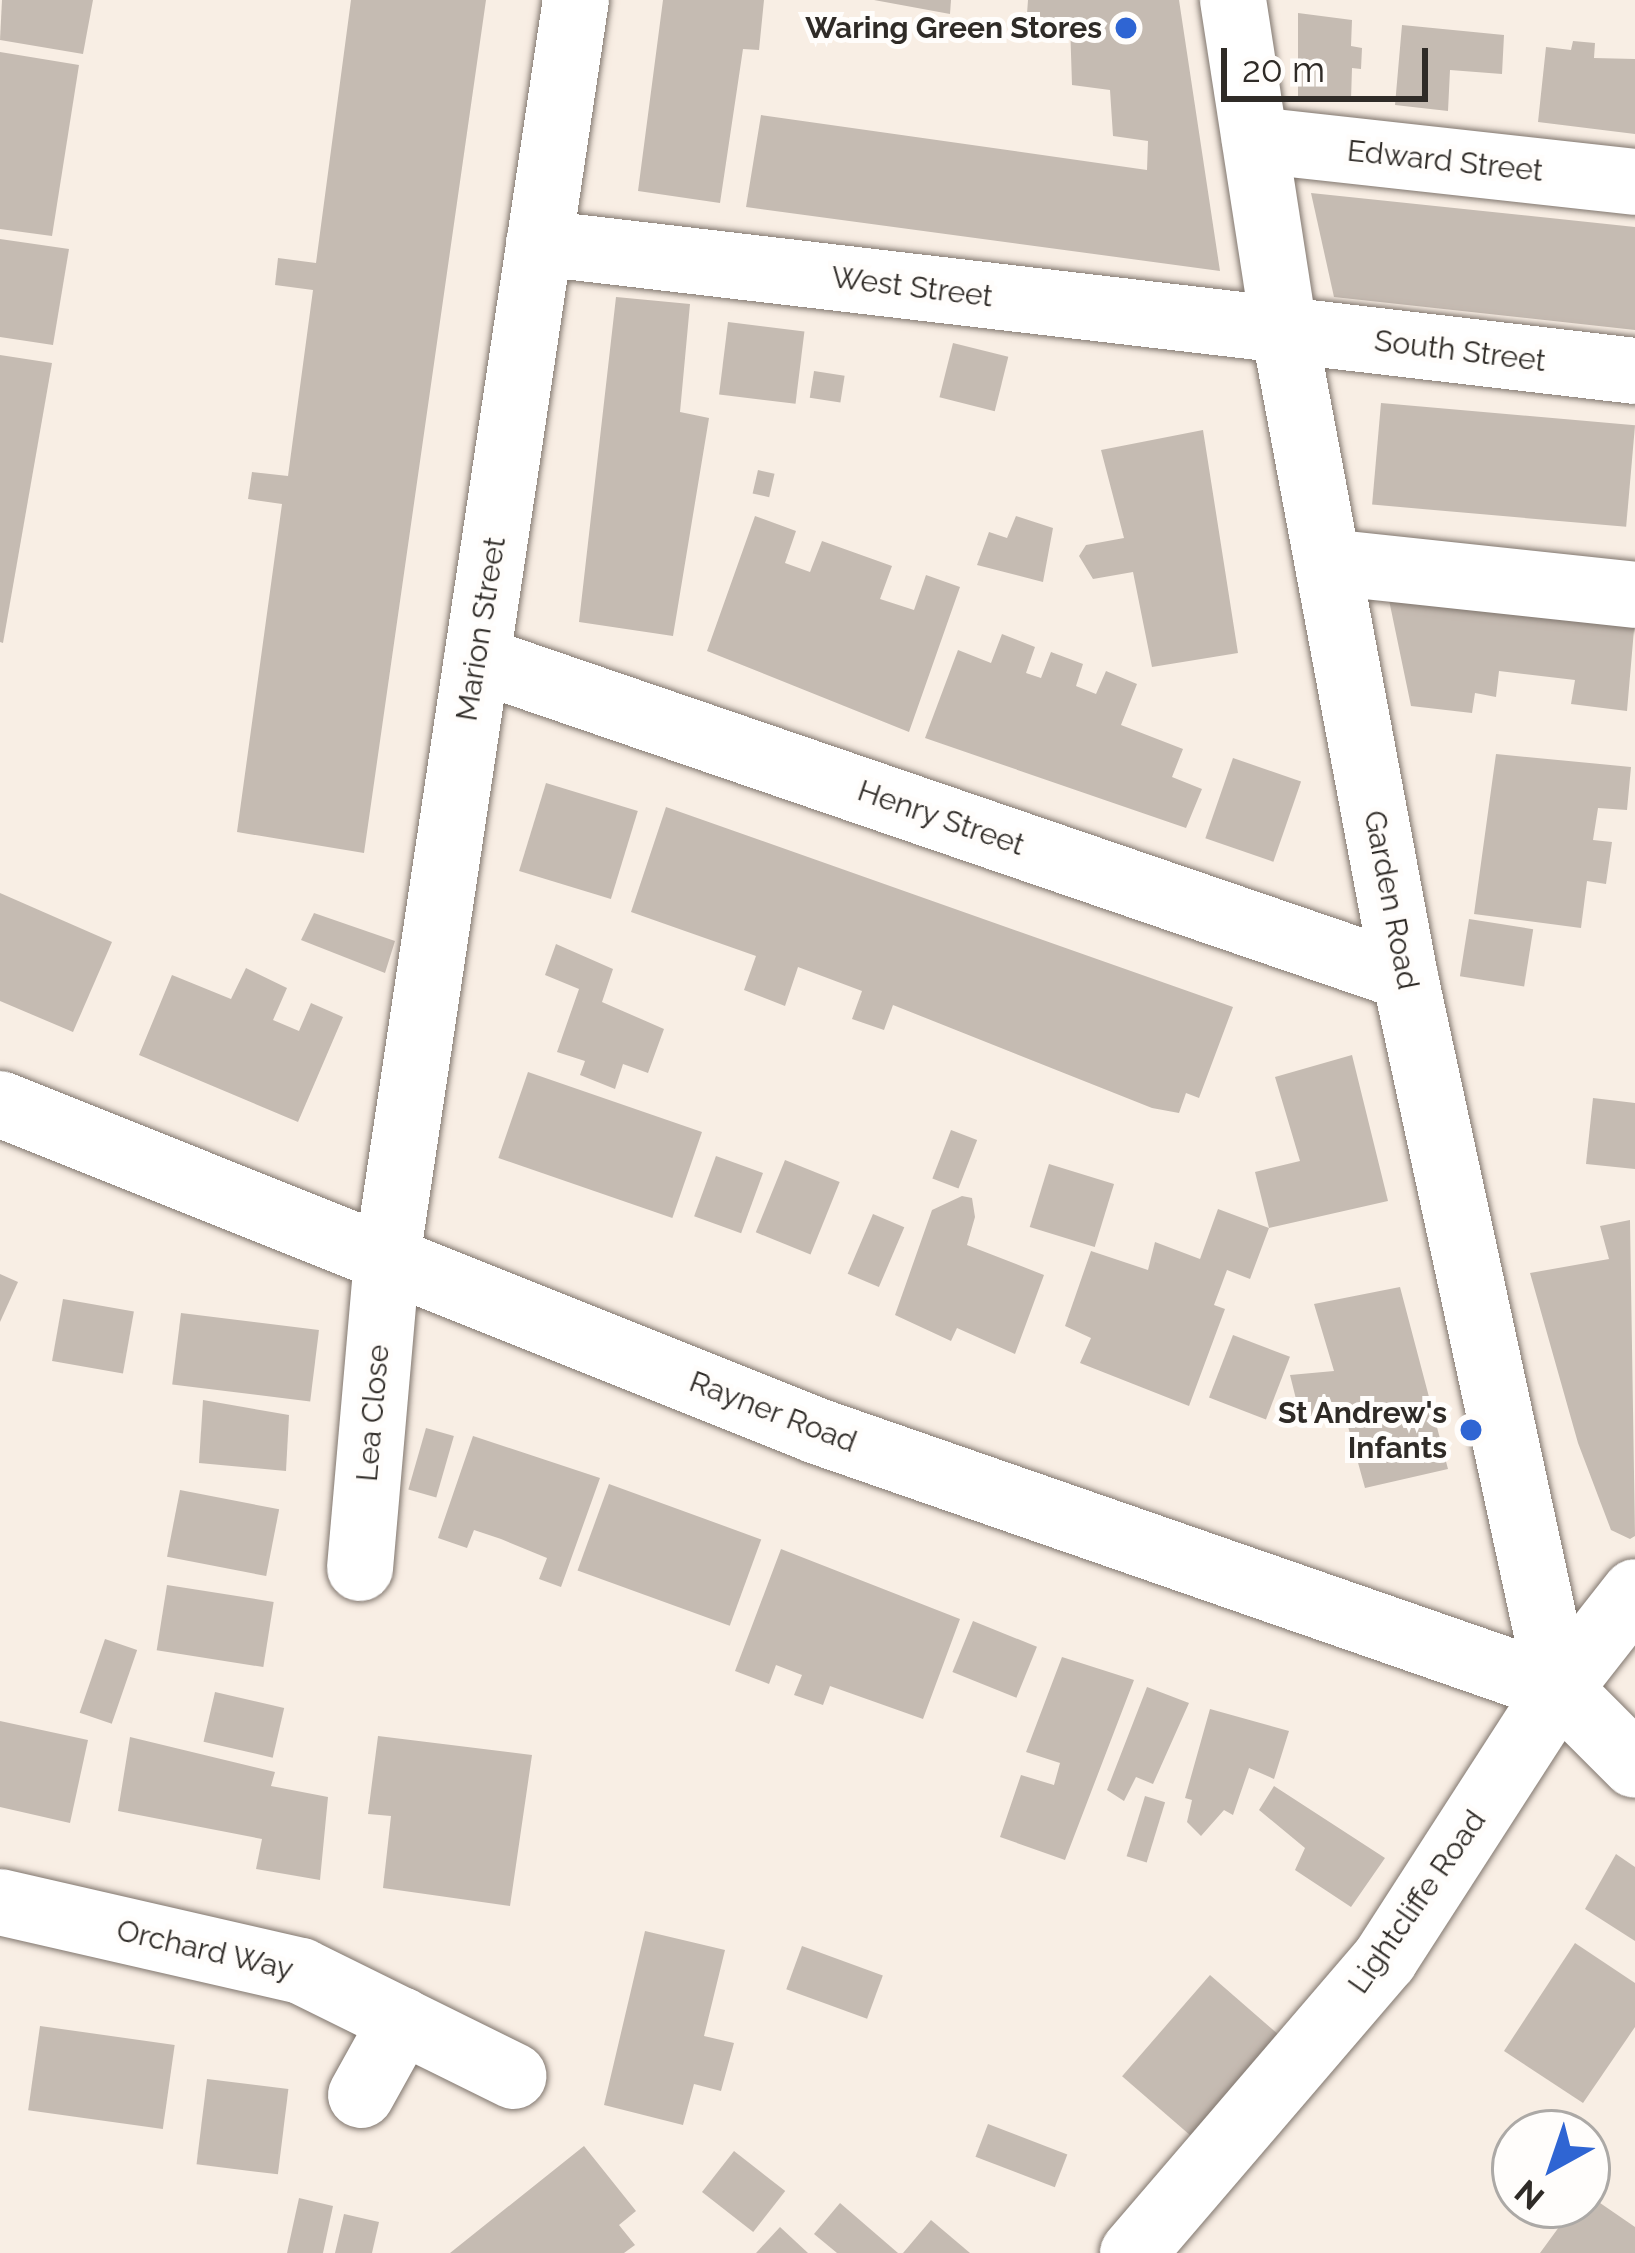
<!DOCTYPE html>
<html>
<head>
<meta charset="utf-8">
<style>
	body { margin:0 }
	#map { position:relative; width:1635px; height:2253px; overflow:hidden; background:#f8eee4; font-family:Raleway,sans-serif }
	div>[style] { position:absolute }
	.building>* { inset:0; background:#c5bbb2; transform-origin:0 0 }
	.roads { filter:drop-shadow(0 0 3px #80766e) drop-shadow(0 0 3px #80766e) }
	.minor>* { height:66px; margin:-33px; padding:0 33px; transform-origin:33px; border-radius:33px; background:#fff }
	.dots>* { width:33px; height:33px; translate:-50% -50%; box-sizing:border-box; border:6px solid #fffdfb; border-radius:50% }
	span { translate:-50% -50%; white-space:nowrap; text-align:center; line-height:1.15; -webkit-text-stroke:10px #fffdfb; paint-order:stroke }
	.poi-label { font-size:30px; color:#2f2b27; font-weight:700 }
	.right { translate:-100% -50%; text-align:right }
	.street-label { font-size:30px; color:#2f2b27 }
	.north { position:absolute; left:1491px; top:2109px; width:120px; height:120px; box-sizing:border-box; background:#fffdfb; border:3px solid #aca9a6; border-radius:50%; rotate:220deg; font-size:33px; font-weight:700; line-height:48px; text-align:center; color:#2f2b27 }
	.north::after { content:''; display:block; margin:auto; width:42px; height:54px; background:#2f65d3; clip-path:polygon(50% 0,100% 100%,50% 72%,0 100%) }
	.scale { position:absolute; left:1221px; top:48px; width:207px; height:54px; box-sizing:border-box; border:6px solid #2f2b27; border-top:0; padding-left:15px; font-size:36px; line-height:42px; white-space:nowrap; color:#2f2b27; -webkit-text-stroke:9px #fffdfb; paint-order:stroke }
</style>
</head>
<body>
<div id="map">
	<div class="building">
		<div style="clip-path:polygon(2px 0,93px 0,83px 54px,0 40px)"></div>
		<div style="clip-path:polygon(351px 0,486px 0,364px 853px,237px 832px,282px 504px,248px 499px,252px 472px,288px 476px,313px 290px,275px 285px,278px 258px,316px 263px)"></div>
		<div style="clip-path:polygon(663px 0,764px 0,759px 50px,743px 49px,720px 203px,638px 191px)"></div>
		<div style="clip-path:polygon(874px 0,951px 0,950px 14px)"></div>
		<div style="clip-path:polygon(1028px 0,1179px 0,1220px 271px,746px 207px,761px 115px,1147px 170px,1148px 141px,1113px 136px,1110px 90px,1072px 85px,1070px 23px,1027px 14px)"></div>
		<div style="clip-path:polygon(1298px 13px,1352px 20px,1351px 46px,1362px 48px,1361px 69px,1352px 68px,1351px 100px,1298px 96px)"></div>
		<div style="clip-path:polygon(1402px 25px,1504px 35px,1502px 74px,1450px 70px,1448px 111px,1395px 105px)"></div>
		<div style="clip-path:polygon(1573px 41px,1595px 43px,1594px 58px,1635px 59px,1635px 134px,1538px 122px,1546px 47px,1571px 50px)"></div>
		<div style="clip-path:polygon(0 52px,79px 65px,52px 236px,0 229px)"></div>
		<div style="clip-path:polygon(1311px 193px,1635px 227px,1635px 330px,1334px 297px)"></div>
		<div style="clip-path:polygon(0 239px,69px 249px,53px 345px,0 337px)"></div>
		<div style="clip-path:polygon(616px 297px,690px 304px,680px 412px,709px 418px,673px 636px,579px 622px)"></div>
		<div style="left:728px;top:322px;width:77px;height:73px;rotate:7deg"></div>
		<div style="left:953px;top:343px;width:57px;height:56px;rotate:14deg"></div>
		<div style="clip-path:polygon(0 355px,52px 363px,3px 643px,0 642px)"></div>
		<div style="left:814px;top:371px;width:31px;height:27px;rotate:9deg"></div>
		<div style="left:1381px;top:403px;width:255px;height:102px;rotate:5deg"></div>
		<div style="clip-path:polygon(1203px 430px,1238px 653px,1152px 667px,1133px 572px,1093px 579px,1079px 556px,1086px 545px,1124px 538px,1101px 450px)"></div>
		<div style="left:758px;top:470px;width:17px;height:24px;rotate:13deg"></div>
		<div style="clip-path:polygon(755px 516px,796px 531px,785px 563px,810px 572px,822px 541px,892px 566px,880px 599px,914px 610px,926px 575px,960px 587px,909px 732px,707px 651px)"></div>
		<div style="clip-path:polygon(1016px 516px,1053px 528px,1043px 582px,977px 565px,989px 532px,1007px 538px)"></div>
		<div style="clip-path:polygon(1389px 600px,1635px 618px,1627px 711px,1571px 704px,1575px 680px,1499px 671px,1496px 697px,1475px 693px,1472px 713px,1411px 706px)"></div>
		<div style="clip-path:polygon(1002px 634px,1035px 647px,1026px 673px,1041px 678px,1051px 652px,1083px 664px,1076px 686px,1096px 694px,1106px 671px,1137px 684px,1121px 725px,1183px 749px,1172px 777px,1202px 789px,1186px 828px,925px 738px,958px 650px,991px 663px)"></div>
		<div style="clip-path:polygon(1496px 754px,1631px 767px,1627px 810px,1598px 808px,1593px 840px,1612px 842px,1606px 884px,1587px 881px,1581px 928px,1474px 914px)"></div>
		<div style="left:1233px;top:758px;width:72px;height:85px;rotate:19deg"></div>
		<div style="left:546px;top:783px;width:96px;height:92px;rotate:17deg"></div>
		<div style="clip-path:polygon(666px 807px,1233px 1007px,1199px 1098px,1186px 1093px,1179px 1113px,1152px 1108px,893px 1005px,884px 1030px,852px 1019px,862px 991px,798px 967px,785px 1006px,744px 990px,756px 956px,631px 912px)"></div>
		<div style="clip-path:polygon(0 893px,112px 942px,73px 1032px,0 1001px)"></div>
		<div style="clip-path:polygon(314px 913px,395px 941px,385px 973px,301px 940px)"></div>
		<div style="left:1469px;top:919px;width:65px;height:58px;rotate:9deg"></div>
		<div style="clip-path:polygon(556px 944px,613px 969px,602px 1002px,664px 1029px,648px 1073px,623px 1064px,615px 1089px,580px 1075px,585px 1061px,557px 1052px,579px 989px,545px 975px)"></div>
		<div style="clip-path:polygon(246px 968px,287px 988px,273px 1020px,299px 1031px,311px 1003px,343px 1017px,298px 1122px,139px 1055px,172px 975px,231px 999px)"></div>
		<div style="clip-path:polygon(1352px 1055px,1388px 1201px,1269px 1228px,1255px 1172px,1300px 1161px,1275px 1077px)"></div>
		<div style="left:528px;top:1072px;width:184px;height:91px;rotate:19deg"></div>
		<div style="clip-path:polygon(1593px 1098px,1635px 1103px,1635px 1169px,1586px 1164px)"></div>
		<div style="left:951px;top:1130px;width:28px;height:52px;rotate:21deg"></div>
		<div style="left:716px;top:1156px;width:50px;height:64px;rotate:20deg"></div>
		<div style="left:785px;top:1160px;width:59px;height:78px;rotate:22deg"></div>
		<div style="left:1049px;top:1164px;width:68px;height:66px;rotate:17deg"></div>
		<div style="clip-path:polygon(962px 1196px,972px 1198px,975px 1217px,967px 1245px,1044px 1275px,1015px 1354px,957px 1328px,951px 1341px,895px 1315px,932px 1210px)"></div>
		<div style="clip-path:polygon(1218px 1209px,1269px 1228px,1250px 1279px,1227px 1270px,1214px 1305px,1225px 1309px,1189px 1406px,1080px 1363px,1091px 1338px,1065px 1326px,1091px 1251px,1148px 1270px,1155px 1242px,1200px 1259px)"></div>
		<div style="left:873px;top:1214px;width:34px;height:65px;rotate:23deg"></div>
		<div style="clip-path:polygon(1630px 1220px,1635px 1536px,1630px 1539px,1611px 1530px,1578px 1443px,1530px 1273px,1609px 1259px,1600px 1226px)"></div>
		<div style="clip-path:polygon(0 1274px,18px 1282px,0 1322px)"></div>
		<div style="clip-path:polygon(1400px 1287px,1448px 1469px,1365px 1488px,1344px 1412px,1301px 1419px,1290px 1375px,1334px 1371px,1314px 1304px)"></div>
		<div style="left:63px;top:1299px;width:72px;height:63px;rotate:10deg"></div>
		<div style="left:181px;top:1313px;width:139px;height:72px;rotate:7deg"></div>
		<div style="left:1233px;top:1335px;width:61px;height:67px;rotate:21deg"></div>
		<div style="clip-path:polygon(203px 1400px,289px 1415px,286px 1471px,199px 1463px)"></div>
		<div style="left:426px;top:1428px;width:29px;height:64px;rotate:16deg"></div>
		<div style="clip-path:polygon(473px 1436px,600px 1478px,561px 1587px,539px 1579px,547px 1558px,501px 1539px,474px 1530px,467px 1548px,438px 1538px)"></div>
		<div style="left:609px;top:1484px;width:162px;height:92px;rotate:20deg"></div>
		<div style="left:180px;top:1490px;width:101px;height:68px;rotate:11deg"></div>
		<div style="clip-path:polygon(781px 1549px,960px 1619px,923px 1719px,830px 1686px,823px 1705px,794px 1695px,802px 1675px,776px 1665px,769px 1684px,735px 1671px)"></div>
		<div style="left:167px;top:1585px;width:108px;height:66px;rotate:9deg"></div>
		<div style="left:973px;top:1621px;width:69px;height:55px;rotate:22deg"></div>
		<div style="left:105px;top:1639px;width:34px;height:78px;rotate:19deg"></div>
		<div style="clip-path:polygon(1062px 1657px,1134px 1680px,1065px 1860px,1000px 1837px,1021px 1775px,1054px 1785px,1060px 1763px,1026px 1752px)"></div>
		<div style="clip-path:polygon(1147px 1687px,1189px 1703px,1153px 1784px,1136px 1777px,1124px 1801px,1107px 1790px)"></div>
		<div style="left:215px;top:1692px;width:71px;height:51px;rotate:13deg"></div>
		<div style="clip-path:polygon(1210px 1709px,1289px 1731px,1274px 1779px,1249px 1768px,1233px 1815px,1224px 1810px,1201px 1836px,1187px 1822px,1192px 1800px,1185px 1798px)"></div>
		<div style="clip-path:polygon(0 1721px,88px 1740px,70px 1823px,0 1807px)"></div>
		<div style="clip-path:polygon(378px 1736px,532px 1755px,510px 1906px,383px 1888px,391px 1816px,368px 1814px)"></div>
		<div style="clip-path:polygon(130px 1737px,275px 1772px,271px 1786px,328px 1797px,320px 1880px,256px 1869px,262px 1839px,118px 1811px)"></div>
		<div style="clip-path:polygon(1274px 1786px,1385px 1858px,1351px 1907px,1295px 1870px,1305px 1848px,1259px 1810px)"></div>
		<div style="left:1145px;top:1796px;width:21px;height:63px;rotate:17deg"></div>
		<div style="clip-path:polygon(1616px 1854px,1635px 1867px,1635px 1941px,1585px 1909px)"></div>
		<div style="clip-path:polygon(645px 1931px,725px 1950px,704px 2036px,734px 2043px,721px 2091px,694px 2084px,683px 2125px,604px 2105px)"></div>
		<div style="clip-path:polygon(1575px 1943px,1635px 1983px,1635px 2027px,1583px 2103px,1504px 2051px)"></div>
		<div style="left:802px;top:1946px;width:86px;height:46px;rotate:20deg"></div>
		<div style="left:1210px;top:1975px;width:91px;height:134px;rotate:41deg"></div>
		<div style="left:40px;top:2026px;width:136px;height:85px;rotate:8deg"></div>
		<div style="left:207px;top:2079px;width:82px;height:86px;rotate:7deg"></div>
		<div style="left:988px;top:2124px;width:85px;height:35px;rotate:21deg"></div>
		<div style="clip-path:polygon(584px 2146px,636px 2211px,619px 2225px,635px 2245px,624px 2253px,450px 2253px)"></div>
		<div style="left:734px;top:2151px;width:65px;height:52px;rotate:38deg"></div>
		<div style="clip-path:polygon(1587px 2194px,1635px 2227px,1635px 2253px,1540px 2253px,1575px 2205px,1587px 2205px)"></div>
		<div style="clip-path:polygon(299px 2198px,333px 2206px,323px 2253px,287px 2253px)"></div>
		<div style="clip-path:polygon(840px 2203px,898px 2253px,837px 2253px,814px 2234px)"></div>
		<div style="clip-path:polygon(344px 2214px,379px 2222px,372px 2253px,335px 2253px)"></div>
		<div style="clip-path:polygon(931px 2220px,970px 2253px,903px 2253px)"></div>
		<div style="clip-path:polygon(780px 2227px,808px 2253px,756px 2253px)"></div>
	</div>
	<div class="roads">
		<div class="minor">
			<div style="left:1233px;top:0;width:334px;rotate:81.2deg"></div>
			<div style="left:1284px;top:330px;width:658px;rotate:79.41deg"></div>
			<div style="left:1405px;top:977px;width:728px;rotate:77.8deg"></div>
			<div style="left:1559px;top:1689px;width:107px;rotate:45deg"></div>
			<div style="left:1255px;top:140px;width:382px;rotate:6.3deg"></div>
			<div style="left:539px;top:243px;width:1103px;rotate:6.66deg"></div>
			<div style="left:1328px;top:562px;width:309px;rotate:6.1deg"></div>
			<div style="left:477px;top:659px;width:981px;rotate:18.92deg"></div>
			<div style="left:0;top:1104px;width:880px;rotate:21.81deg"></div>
			<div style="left:817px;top:1431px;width:786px;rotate:19.17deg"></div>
			<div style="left:360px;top:1568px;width:311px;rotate:-85deg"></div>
			<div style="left:387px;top:1258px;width:1272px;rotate:-81.46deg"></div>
			<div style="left:0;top:1902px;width:309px;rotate:12.9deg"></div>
			<div style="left:301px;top:1971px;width:237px;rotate:26.3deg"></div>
			<div style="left:361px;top:2095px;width:85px;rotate:-61deg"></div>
			<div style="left:1133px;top:2253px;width:387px;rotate:-49.4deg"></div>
			<div style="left:1385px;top:1959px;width:321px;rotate:-57.2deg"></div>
			<div style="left:1559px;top:1689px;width:123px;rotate:-51.9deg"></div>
		</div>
	</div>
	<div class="dots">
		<div style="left:1126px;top:28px;background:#2f65d3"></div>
		<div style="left:1471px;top:1430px;background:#2f65d3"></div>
	</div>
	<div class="poi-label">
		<span class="right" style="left:1102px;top:28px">Waring Green Stores</span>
		<span class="right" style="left:1447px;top:1430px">St Andrew's<br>Infants</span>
	</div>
	<div class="street-label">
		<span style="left:1445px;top:161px;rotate:6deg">Edward Street</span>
		<span style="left:912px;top:287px;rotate:7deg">West Street</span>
		<span style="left:1460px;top:351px;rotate:7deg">South Street</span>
		<span style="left:481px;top:629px;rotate:-81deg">Marion Street</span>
		<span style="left:941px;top:818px;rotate:19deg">Henry Street</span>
		<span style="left:1391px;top:900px;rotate:79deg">Garden Road</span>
		<span style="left:773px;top:1412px;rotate:21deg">Rayner Road</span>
		<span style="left:373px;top:1413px;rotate:-85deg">Lea Close</span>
		<span style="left:1417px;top:1902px;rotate:-55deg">Lightcliffe Road</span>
		<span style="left:205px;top:1950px;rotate:13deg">Orchard Way</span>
	</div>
	<div class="north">N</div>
	<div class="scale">20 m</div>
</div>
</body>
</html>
